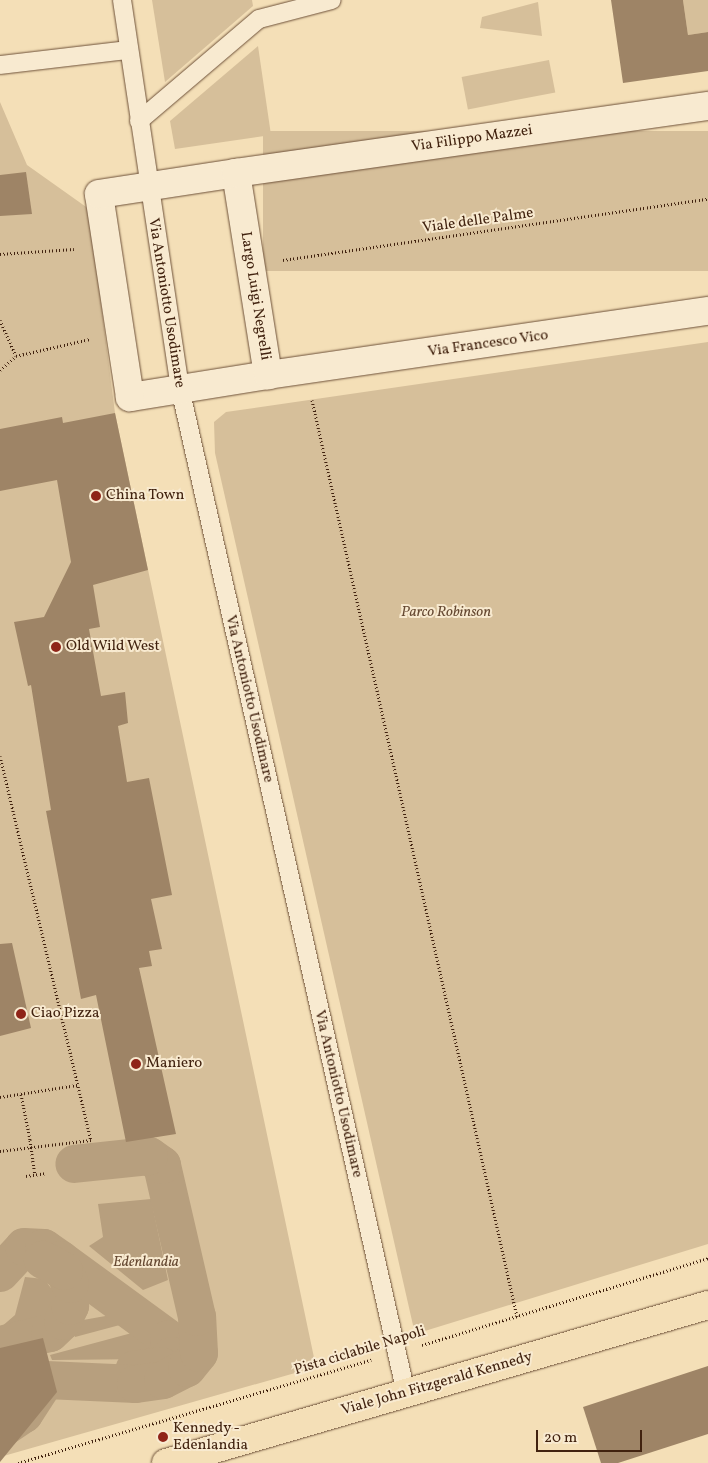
<!DOCTYPE html>
<html>
<head>
<meta charset="utf-8">
<style>
	body { margin:0 }
	#map { position:relative; width:708px; height:1463px; overflow:hidden; background:#f4dfb7; font-family:Vollkorn,serif }
	div>[style] { position:absolute }
	.green>* { inset:0; background:#d6bf9a; transform-origin:0 0 }
	.water>* { inset:0; background:#b79f7e }
	.canal>* { height:38px; margin:-19px; padding:0 19px; transform-origin:19px; border-radius:19px; background:#b79f7e }
	.building>* { inset:0; background:#9e8466 }
	.path>* { height:3px; margin-top:-1.5px; transform-origin:0; background:repeating-linear-gradient(90deg,#41220f 0 1px,transparent 0 3.5px) }
	.roads { filter:drop-shadow(0 0 1px #6e5139) drop-shadow(0 0 1px #6e5139) }
	.service>* { height:18px; margin:-9px; padding:0 9px; transform-origin:9px; border-radius:9px; background:#f8ead0 }
	.pedestrian>* { height:28px; margin:-14px; padding:0 14px; transform-origin:14px; border-radius:14px; background:#f8ead0 }
	.primary>* { height:28px; margin:-14px; padding:0 14px; transform-origin:14px; border-radius:14px; background:#f4dfb7 }
	.path-bridge>* { height:3px; margin-top:-1.5px; transform-origin:0; background:repeating-linear-gradient(90deg,#41220f 0 1px,transparent 0 3.5px) }
	.dots>* { width:14px; height:14px; translate:-50% -50%; box-sizing:border-box; border:2px solid #f8ead0; border-radius:50% }
	span { translate:-50% -50%; white-space:nowrap; text-align:center; line-height:1.15; -webkit-text-stroke:4px #f8ead0; paint-order:stroke }
	.street-label { font-size:15px; color:#41220f }
	.poi-label { font-size:15px; color:#41220f }
	.left { translate:0 -50%; text-align:left }
	.park-label { font-size:15px; color:#664932; font-style:italic }
	.scale { position:absolute; left:536px; top:1430px; width:106px; height:22px; box-sizing:border-box; border:2px solid #41220f; border-top:0; padding-left:6px; font-size:15px; line-height:18px; white-space:nowrap; color:#41220f; -webkit-text-stroke:4px #f8ead0; paint-order:stroke }
</style>
</head>
<body>
<div id="map">
	<div class="green">
		<div style="clip-path:polygon(152px 0,252px 0,253px 6px,165px 82px)"></div>
		<div style="clip-path:polygon(683px 0,708px 0,708px 32px,688px 35px)"></div>
		<div style="clip-path:polygon(538px 2px,542px 36px,480px 28px,482px 17px)"></div>
		<div style="clip-path:polygon(258px 46px,271px 135px,175px 149px,170px 121px)"></div>
		<div style="left:549px;top:60px;width:33px;height:89px;rotate:79deg"></div>
		<div style="clip-path:polygon(0 102px,27px 165px,89px 209px,115px 413px,316px 1367px,0 1457px)"></div>
		<div style="left:708px;top:131px;width:140px;height:445px;rotate:90deg"></div>
		<div style="clip-path:polygon(708px 342px,708px 1244px,415px 1334px,215px 453px,214px 422px,226px 412px)"></div>
	</div>
	<div class="water">
		<div style="clip-path:polygon(151px 1199px,168px 1280px,143px 1290px,89px 1246px,103px 1237px,98px 1204px)"></div>
		<div style="clip-path:polygon(25px 1277px,44px 1279px,58px 1297px,58px 1311px,48px 1326px,2px 1339px,0 1328px,15px 1315px)"></div>
		<div style="clip-path:polygon(111px 1315px,131px 1322px,75px 1337px,72px 1322px)"></div>
		<div style="clip-path:polygon(143px 1330px,154px 1334px,151px 1359px,52px 1360px,50px 1355px)"></div>
	</div>
	<div class="canal">
		<div style="left:0;top:1273px;width:35px;rotate:-47deg"></div>
		<div style="left:24px;top:1247px;width:20px;rotate:3deg"></div>
		<div style="left:44px;top:1248px;width:21px;rotate:35deg"></div>
		<div style="left:61px;top:1260px;width:134px;rotate:36.2deg"></div>
		<div style="left:169px;top:1339px;width:17px;rotate:80deg"></div>
		<div style="left:172px;top:1356px;width:15px;rotate:138deg"></div>
		<div style="left:161px;top:1366px;width:27px;rotate:172deg"></div>
		<div style="left:0;top:1345px;width:51px;rotate:-13.5deg"></div>
		<div style="left:50px;top:1333px;width:18px;rotate:-43deg"></div>
		<div style="left:63px;top:1321px;width:17px;rotate:-65deg"></div>
		<div style="left:70px;top:1306px;width:22px;rotate:-90deg"></div>
		<div style="left:70px;top:1284px;width:14px;rotate:-115deg"></div>
		<div style="left:64px;top:1271px;width:24px;rotate:-152deg"></div>
		<div style="left:0;top:1430px;width:29px;rotate:-34deg"></div>
		<div style="left:24px;top:1414px;width:40px;rotate:-57.1deg"></div>
		<div style="left:46px;top:1380px;width:90px;rotate:2.5deg"></div>
		<div style="left:136px;top:1384px;width:27px;rotate:-8deg"></div>
		<div style="left:163px;top:1380px;width:27px;rotate:-27deg"></div>
		<div style="left:187px;top:1368px;width:19px;rotate:-51deg"></div>
		<div style="left:199px;top:1353px;width:36px;rotate:-93deg"></div>
		<div style="left:197px;top:1317px;width:156px;rotate:-103deg"></div>
		<div style="left:162px;top:1165px;width:16px;rotate:-145deg"></div>
		<div style="left:149px;top:1156px;width:75px;rotate:173.9deg"></div>
	</div>
	<div class="building">
		<div style="clip-path:polygon(611px 0,683px 0,688px 35px,708px 32px,708px 71px,623px 83px)"></div>
		<div style="clip-path:polygon(26px 172px,32px 214px,0 216px,0 175px)"></div>
		<div style="clip-path:polygon(115px 413px,148px 570px,93px 585px,100px 627px,89px 629px,101px 696px,125px 692px,128px 723px,118px 726px,127px 782px,149px 778px,172px 895px,151px 899px,162px 949px,149px 951px,152px 966px,139px 968px,176px 1134px,126px 1142px,96px 995px,81px 999px,46px 811px,51px 810px,31px 685px,28px 686px,14px 622px,44px 617px,71px 562px,57px 480px,0 491px,0 429px,62px 417px,63px 423px)"></div>
		<div style="clip-path:polygon(12px 943px,31px 1028px,0 1036px,0 944px)"></div>
		<div style="clip-path:polygon(43px 1338px,57px 1392px,0 1462px,0 1348px)"></div>
		<div style="clip-path:polygon(708px 1366px,708px 1434px,618px 1463px,601px 1463px,583px 1407px)"></div>
	</div>
	<div class="path">
		<div style="left:0;top:254px;width:74px;rotate:-3.9deg"></div>
		<div style="left:283px;top:260px;width:429px;rotate:-8.2deg"></div>
		<div style="left:0;top:320px;width:39px;rotate:66deg"></div>
		<div style="left:0;top:370px;width:21px;rotate:-41deg"></div>
		<div style="left:16px;top:356px;width:76px;rotate:-12.9deg"></div>
		<div style="left:312px;top:400px;width:939px;rotate:77.39deg"></div>
		<div style="left:0;top:756px;width:395px;rotate:76.7deg"></div>
		<div style="left:91px;top:1140px;width:92px;rotate:173.1deg"></div>
		<div style="left:21px;top:1094px;width:47px;rotate:78.9deg"></div>
		<div style="left:0;top:1097px;width:78px;rotate:-8.9deg"></div>
		<div style="left:26px;top:1176px;width:21px;rotate:-8deg"></div>
		<div style="left:422px;top:1345px;width:299px;rotate:-16.9deg"></div>
		<div style="left:18px;top:1463px;width:368px;rotate:-16.3deg"></div>
	</div>
	<div class="roads">
		<div class="service">
			<div style="left:122px;top:0;width:392px;rotate:81.5deg"></div>
			<div style="left:180px;top:388px;width:1030px;rotate:77.33deg"></div>
			<div style="left:0;top:65px;width:129px;rotate:-6.7deg"></div>
			<div style="left:139px;top:121px;width:157px;rotate:-40.4deg"></div>
			<div style="left:259px;top:19px;width:75px;rotate:-14.6deg"></div>
		</div>
		<div class="pedestrian">
			<div style="left:236px;top:173px;width:205px;rotate:81deg"></div>
			<div style="left:268px;top:375px;width:140px;rotate:170.9deg"></div>
			<div style="left:130px;top:397px;width:205px;rotate:-98.7deg"></div>
			<div style="left:99px;top:194px;width:139px;rotate:-8.7deg"></div>
			<div style="left:236px;top:173px;width:477px;rotate:-8.1deg"></div>
			<div style="left:268px;top:375px;width:445px;rotate:-8.3deg"></div>
		</div>
		<div class="primary">
			<div style="left:166px;top:1463px;width:565px;rotate:-16.25deg"></div>
		</div>
	</div>
	<div class="path-bridge">
		<div style="left:30px;top:1140px;width:34px;rotate:82deg"></div>
	</div>
	<div class="dots">
		<div style="left:96px;top:496px;background:#8f2418"></div>
		<div style="left:56px;top:647px;background:#8f2418"></div>
		<div style="left:21px;top:1014px;background:#8f2418"></div>
		<div style="left:136px;top:1064px;background:#8f2418"></div>
		<div style="left:163px;top:1437px;background:#8f2418"></div>
	</div>
	<div class="street-label">
		<span style="left:472px;top:139px;rotate:-8deg">Via Filippo Mazzei</span>
		<span style="left:478px;top:221px;rotate:-8deg">Viale delle Palme</span>
		<span style="left:255px;top:296px;rotate:81deg">Largo Luigi Negrelli</span>
		<span style="left:166px;top:303px;rotate:81deg">Via Antoniotto Usodimare</span>
		<span style="left:488px;top:344px;rotate:-8deg">Via Francesco Vico</span>
		<span style="left:249px;top:699px;rotate:77deg">Via Antoniotto Usodimare</span>
		<span style="left:338px;top:1094px;rotate:77deg">Via Antoniotto Usodimare</span>
		<span style="left:360px;top:1351px;rotate:-17deg">Pista ciclabile Napoli</span>
		<span style="left:437px;top:1384px;rotate:-16deg">Viale John Fitzgerald Kennedy</span>
	</div>
	<div class="poi-label">
		<span class="left" style="left:106px;top:496px">China Town</span>
		<span class="left" style="left:66px;top:647px">Old Wild West</span>
		<span class="left" style="left:31px;top:1014px">Ciao Pizza</span>
		<span class="left" style="left:146px;top:1064px">Maniero</span>
		<span class="left" style="left:173px;top:1437px">Kennedy -<br>Edenlandia</span>
	</div>
	<div class="park-label">
		<span style="left:446px;top:613px">Parco Robinson</span>
		<span style="left:146px;top:1263px">Edenlandia</span>
	</div>
	<div class="scale">20 m</div>
</div>
</body>
</html>
